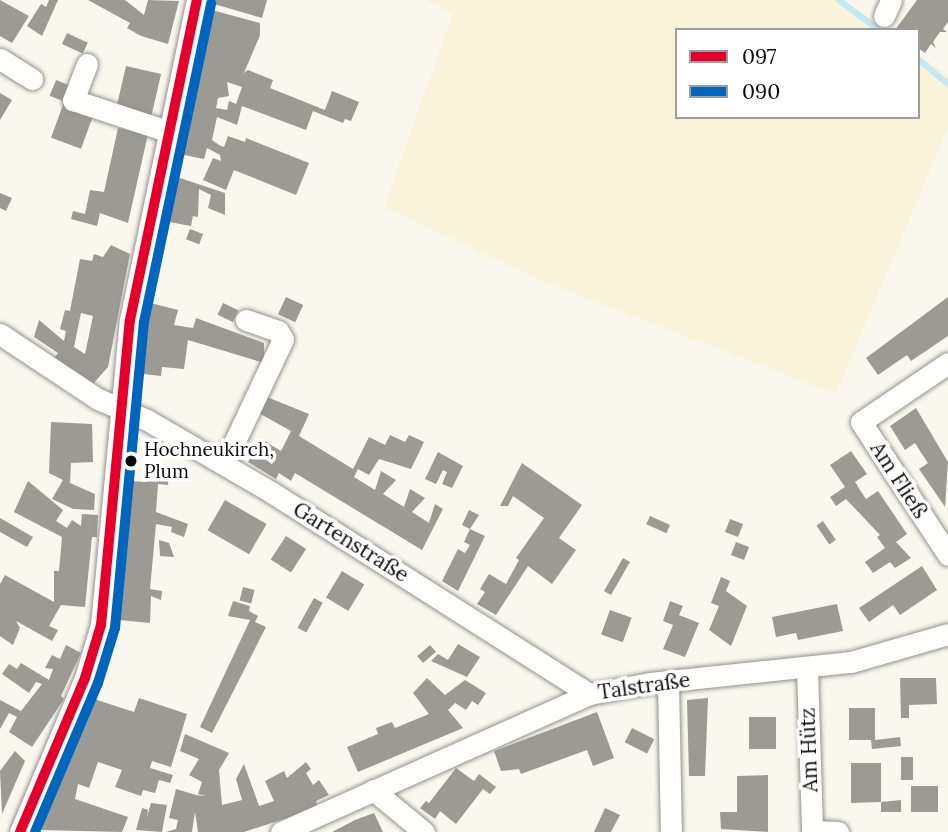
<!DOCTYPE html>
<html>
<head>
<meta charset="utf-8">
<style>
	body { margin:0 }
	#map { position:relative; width:948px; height:832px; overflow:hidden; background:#faf7ee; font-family:Lora,serif }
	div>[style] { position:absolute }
	.farmland>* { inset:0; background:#f8f3d9 }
	.stream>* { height:6px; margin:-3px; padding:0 3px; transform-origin:3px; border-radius:3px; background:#c2e8f6 }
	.building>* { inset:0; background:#9c9a94; transform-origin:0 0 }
	.roads { filter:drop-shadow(0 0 2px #93918d) drop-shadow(0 0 2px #93918d) }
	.minor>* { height:21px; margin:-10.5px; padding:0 10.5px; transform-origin:10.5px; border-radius:10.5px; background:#fefefc }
	.bus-1>* { height:10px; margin:-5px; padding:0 5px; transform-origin:5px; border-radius:5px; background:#e4002b }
	.bus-2>* { height:10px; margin:-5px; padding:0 5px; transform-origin:5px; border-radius:5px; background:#0065bd }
	.dots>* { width:19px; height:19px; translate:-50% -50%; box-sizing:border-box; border:4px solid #fff; border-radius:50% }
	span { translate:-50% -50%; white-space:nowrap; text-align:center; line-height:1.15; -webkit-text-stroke:7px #fff; paint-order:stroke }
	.bus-label { font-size:19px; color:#0b0b0b }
	.left { translate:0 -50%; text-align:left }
	.street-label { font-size:21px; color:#0b0b0b }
	.legend { position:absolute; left:675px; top:28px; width:245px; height:91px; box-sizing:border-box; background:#fff; border:2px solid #9d9d9d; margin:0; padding:9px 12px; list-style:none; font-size:21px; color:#0b0b0b }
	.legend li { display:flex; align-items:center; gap:14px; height:35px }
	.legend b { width:35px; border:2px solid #9d9d9d }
</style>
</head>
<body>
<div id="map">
	<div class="farmland">
		<div style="clip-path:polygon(425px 0,842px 0,884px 30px,677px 30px,677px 117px,918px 117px,918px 54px,948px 75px,948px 128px,836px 394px,547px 283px,384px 207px,453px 13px)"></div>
	</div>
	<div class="stream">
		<div style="left:839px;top:0;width:50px;rotate:36.9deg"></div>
		<div style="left:918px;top:59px;width:39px;rotate:40deg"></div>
	</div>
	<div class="building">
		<div style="clip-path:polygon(0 0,29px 16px,12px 43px,0 36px)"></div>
		<div style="clip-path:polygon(49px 0,58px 0,42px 36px,27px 26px,41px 4px,46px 7px)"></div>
		<div style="clip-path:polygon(88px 0,125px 0,144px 15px,148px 0,179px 1px,168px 44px,141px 36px,127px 28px,130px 23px)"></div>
		<div style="clip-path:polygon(215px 0,267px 0,262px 18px,214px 4px)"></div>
		<div style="clip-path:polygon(917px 0,948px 0,948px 22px,943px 29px,947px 32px,940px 32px,933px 42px,936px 48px,931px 44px,925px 53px,918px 48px,918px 30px,895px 30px)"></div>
		<div style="clip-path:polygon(evenodd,212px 10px,260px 23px,260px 35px,244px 73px,248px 70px,273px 80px,270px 88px,325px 110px,332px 91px,359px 102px,351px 121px,345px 119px,343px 123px,313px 111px,306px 130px,242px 106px,237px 125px,217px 117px,212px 140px,219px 145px,224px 147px,228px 136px,245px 142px,246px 138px,309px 163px,296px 195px,234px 170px,226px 190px,203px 180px,213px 158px,221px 161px,220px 155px,207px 148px,204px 159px,179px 154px,212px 10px,227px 82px,242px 87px,236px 104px,229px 101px,227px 110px,216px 108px,218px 98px,229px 96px,227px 82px)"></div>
		<div style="left:67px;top:33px;width:23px;height:12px;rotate:25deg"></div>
		<div style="left:126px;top:66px;width:36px;height:44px;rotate:13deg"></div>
		<div style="left:56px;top:80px;width:16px;height:17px;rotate:22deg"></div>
		<div style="clip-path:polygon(0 93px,12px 100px,0 120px)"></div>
		<div style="left:64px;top:102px;width:32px;height:38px;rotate:20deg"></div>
		<div style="clip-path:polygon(118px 128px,148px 134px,128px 223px,100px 213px,97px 226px,71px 219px,73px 211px,85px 214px,90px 190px,104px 192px)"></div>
		<div style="clip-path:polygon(174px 176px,225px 193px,225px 215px,208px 208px,211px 195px,199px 189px,198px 217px,193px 216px,191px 226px,164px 221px)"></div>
		<div style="clip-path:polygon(0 193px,12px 198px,6px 211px,0 208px)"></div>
		<div style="left:190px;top:229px;width:14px;height:11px;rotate:21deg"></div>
		<div style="clip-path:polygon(evenodd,111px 245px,130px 254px,108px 367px,92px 385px,53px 360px,58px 353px,34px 337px,39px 320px,64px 341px,66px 331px,60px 329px,65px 310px,70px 311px,80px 259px,92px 261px,94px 254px,103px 257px,111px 245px,81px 313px,93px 316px,85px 354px,74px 347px,81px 313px)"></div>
		<div style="left:286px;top:297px;width:19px;height:19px;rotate:25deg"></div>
		<div style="clip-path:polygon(948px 297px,948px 336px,911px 361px,907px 355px,878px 375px,866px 358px)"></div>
		<div style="clip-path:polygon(147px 302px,178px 310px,174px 325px,193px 328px,196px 318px,264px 343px,264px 363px,188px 340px,184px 369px,162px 367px,161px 376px,143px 374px,144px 365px,139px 365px)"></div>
		<div style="left:223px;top:303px;width:17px;height:13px;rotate:25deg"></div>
		<div style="clip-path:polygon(262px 395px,309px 414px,299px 436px,353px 469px,369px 437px,385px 445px,390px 435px,405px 442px,409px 435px,424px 442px,411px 469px,379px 459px,369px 475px,358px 469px,354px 477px,375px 490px,381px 471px,396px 480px,383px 494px,404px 507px,410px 489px,425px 498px,412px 512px,429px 523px,435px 504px,443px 509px,422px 550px,295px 473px,291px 481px,279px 473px,276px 479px,248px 462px,261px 439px,281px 451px,291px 431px,255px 411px)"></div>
		<div style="clip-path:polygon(916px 408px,948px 462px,945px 507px,919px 469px,928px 463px,920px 451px,915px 443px,905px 450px,890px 426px)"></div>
		<div style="clip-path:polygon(51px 422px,92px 424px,93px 462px,71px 463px,70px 483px,95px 494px,94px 510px,73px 509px,52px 499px,63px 480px,49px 473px)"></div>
		<div style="clip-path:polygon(851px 451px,867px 474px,855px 482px,860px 490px,866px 499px,878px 491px,907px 534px,896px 542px,911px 558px,895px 568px,890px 562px,873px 573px,865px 562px,885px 548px,877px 537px,880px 535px,846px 499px,836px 506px,830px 497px,845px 487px,830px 465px)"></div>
		<div style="clip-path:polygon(438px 452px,463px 466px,452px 488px,442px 484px,447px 472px,443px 470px,436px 484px,425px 479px)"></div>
		<div style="clip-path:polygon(522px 463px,582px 505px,559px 538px,576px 550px,552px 584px,528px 566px,496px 615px,477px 604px,485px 592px,480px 589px,489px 574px,506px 584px,519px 560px,516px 558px,544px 518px,513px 496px,508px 506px,500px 506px)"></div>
		<div style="clip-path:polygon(148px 471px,169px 473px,168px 485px,158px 484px,156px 512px,188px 524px,184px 537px,171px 532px,172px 527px,156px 524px,150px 589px,162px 591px,161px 600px,151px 596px,150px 623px,119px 620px,130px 481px,147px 482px)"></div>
		<div style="clip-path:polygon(28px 481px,63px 510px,56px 521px,67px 528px,72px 520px,81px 526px,82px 514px,98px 515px,97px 537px,92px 537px,85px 607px,61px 605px,49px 626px,58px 630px,52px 641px,16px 621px,20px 628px,13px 645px,0 636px,0 584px,5px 575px,54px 602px,54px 571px,59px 571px,62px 537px,14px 512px)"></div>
		<div style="left:225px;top:500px;width:48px;height:35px;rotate:30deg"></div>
		<div style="clip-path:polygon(469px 510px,479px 515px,470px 529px,485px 536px,458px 591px,442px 581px,458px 549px,465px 553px,470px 545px,464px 542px,470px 529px,462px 525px)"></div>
		<div style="left:650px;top:516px;width:22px;height:9px;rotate:24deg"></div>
		<div style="clip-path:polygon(0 518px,33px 537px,27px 547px,0 532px)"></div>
		<div style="left:730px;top:519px;width:14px;height:14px;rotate:21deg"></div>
		<div style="left:823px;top:521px;width:23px;height:8px;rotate:56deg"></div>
		<div style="left:286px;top:536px;width:24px;height:28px;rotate:33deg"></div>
		<div style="clip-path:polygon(159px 540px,169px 543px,174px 557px,160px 556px)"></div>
		<div style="left:736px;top:542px;width:14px;height:14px;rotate:21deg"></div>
		<div style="left:623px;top:558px;width:8px;height:38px;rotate:30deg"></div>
		<div style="clip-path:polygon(922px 566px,937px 590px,900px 615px,893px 605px,869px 622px,859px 608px)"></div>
		<div style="left:342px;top:571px;width:26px;height:31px;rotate:31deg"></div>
		<div style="clip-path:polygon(721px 577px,730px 581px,726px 591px,747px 606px,731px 646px,709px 630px,719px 606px,711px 603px)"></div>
		<div style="left:243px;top:587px;width:12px;height:14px;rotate:14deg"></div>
		<div style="left:314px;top:598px;width:10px;height:34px;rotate:29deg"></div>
		<div style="clip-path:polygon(233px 601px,250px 606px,249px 611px,258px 616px,255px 622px,266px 627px,212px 733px,200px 727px,250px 620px,228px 616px)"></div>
		<div style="clip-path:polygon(670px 601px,683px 606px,679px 615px,699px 623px,685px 657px,663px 649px,673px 625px,663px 621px)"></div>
		<div style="clip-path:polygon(837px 604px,843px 631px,798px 640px,796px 633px,776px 637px,772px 617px)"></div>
		<div style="left:610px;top:610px;width:23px;height:26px;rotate:20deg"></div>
		<div style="clip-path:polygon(458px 644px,480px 657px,467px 677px,431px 661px,438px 654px,448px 660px)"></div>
		<div style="clip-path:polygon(66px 645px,81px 653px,61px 696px,64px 699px,32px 747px,9px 732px,17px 717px,9px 713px,0 729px,0 700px,21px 711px,42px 684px,36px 682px,29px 693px,2px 674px,9px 664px,17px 669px,21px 663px,49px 680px,53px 669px,45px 668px,52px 655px,60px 659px)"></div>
		<div style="left:430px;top:645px;width:9px;height:17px;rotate:49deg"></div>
		<div style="clip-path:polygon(427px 678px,445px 695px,465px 680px,486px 693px,478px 705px,472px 701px,466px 710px,455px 703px,448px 710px,463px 728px,358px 772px,347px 747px,378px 734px,376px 728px,392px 722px,395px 728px,429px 714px,413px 693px)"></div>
		<div style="clip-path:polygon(900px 678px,936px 678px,937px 704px,909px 705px,909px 718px,901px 718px)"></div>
		<div style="clip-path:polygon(91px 698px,134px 712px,139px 698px,187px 714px,171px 767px,152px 761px,150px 768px,173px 775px,170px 783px,159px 780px,155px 793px,143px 790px,141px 796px,115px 787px,122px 770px,98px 762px,89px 788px,78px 784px,75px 799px,128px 817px,122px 832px,42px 830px,39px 823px,50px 790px)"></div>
		<div style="clip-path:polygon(708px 698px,705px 776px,689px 776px,687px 700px)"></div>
		<div style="clip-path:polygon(849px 708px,875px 708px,875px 740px,900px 737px,901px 746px,872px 749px,871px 740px,849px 740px)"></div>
		<div style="clip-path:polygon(597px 712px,614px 758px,593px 766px,587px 750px,521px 774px,519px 769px,501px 771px,494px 751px)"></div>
		<div style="left:749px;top:717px;width:27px;height:32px"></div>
		<div style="left:632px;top:728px;width:25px;height:16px;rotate:27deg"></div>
		<div style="clip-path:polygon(185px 734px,229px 753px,219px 770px,222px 805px,242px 800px,236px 779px,244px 764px,259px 806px,274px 801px,265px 781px,284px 771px,287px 778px,306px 762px,311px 769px,306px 773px,313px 785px,319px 780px,329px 795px,316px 801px,318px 808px,244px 832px,198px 832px,195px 812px,192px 832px,166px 832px,176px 829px,178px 820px,169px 818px,176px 789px,196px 795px,206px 796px,198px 794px,202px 782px,189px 775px,199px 759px,180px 751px)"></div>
		<div style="clip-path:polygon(15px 751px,25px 761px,2px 814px,0 771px)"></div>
		<div style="left:901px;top:757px;width:12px;height:23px"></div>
		<div style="clip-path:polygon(851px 763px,881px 763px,881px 802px,901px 800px,901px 812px,881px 812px,881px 802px,851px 803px)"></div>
		<div style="clip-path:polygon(456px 768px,474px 781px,479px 774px,496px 787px,490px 794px,483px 789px,456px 824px,440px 811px,435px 819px,420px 808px,426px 801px,429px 803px)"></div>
		<div style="clip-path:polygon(768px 775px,768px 832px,721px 829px,720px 812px,737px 812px,737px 776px)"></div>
		<div style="left:911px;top:786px;width:27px;height:26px"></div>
		<div style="clip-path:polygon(151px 803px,167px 805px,162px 832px,136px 830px,142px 808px,148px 810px,147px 817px)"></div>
		<div style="clip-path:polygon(605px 808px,620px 815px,611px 832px,594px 832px)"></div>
		<div style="clip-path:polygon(374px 813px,383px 832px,332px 832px,355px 820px)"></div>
	</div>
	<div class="roads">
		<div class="minor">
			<div style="left:884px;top:16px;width:17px;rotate:-66deg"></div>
			<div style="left:0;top:59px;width:38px;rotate:32deg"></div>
			<div style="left:87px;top:64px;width:39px;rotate:111deg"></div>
			<div style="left:73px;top:100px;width:99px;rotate:18.3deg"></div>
			<div style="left:0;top:334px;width:118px;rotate:33.6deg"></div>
			<div style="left:98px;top:399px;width:53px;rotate:23.2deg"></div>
			<div style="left:147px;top:420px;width:143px;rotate:30.1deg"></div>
			<div style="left:271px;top:492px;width:377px;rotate:32.4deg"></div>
			<div style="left:948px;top:363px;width:105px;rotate:145.9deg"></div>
			<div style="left:861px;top:422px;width:159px;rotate:56.8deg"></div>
			<div style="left:224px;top:464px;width:138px;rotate:-64.7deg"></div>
			<div style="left:283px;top:339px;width:9px;rotate:-122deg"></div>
			<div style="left:278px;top:331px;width:34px;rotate:-161deg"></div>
			<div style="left:807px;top:669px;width:163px;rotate:88.2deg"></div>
			<div style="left:668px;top:681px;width:151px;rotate:88.9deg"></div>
			<div style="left:373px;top:790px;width:66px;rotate:39.5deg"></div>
			<div style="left:812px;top:831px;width:26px;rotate:2deg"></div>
			<div style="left:20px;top:832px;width:167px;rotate:-67.1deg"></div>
			<div style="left:85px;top:678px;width:55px;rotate:-73.2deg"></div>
			<div style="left:101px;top:625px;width:306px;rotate:-84.6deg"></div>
			<div style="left:130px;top:320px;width:327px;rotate:-78.2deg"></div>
			<div style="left:281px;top:832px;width:338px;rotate:-24.1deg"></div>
			<div style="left:589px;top:694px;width:62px;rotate:-10.2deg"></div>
			<div style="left:650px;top:683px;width:202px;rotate:-6deg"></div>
			<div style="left:851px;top:662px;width:101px;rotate:-16.1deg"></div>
		</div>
	</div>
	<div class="bus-1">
		<div style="left:20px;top:832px;width:167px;rotate:-67.1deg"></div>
		<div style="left:85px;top:678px;width:55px;rotate:-73.2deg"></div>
		<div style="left:101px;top:625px;width:306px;rotate:-84.6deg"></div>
		<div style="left:130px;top:320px;width:327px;rotate:-78.2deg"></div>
	</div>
	<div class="bus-2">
		<div style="left:35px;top:832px;width:162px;rotate:-67.1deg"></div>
		<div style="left:98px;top:683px;width:58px;rotate:-72.8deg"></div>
		<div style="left:115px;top:628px;width:307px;rotate:-84.6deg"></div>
		<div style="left:144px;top:322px;width:326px;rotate:-78.1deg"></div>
	</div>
	<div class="dots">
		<div style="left:131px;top:461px;background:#0b0b0b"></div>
	</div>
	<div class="bus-label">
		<span class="left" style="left:144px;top:461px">Hochneukirch,<br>Plum</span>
	</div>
	<div class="street-label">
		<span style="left:899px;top:480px;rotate:57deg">Am Fließ</span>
		<span style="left:351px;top:542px;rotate:32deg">Gartenstraße</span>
		<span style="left:644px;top:686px;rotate:-8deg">Talstraße</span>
		<span style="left:809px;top:750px;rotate:-92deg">Am Hütz</span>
	</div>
	<ul class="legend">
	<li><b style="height:9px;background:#e4002b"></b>097</li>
	<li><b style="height:9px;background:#0065bd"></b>090</li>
	</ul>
</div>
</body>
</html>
